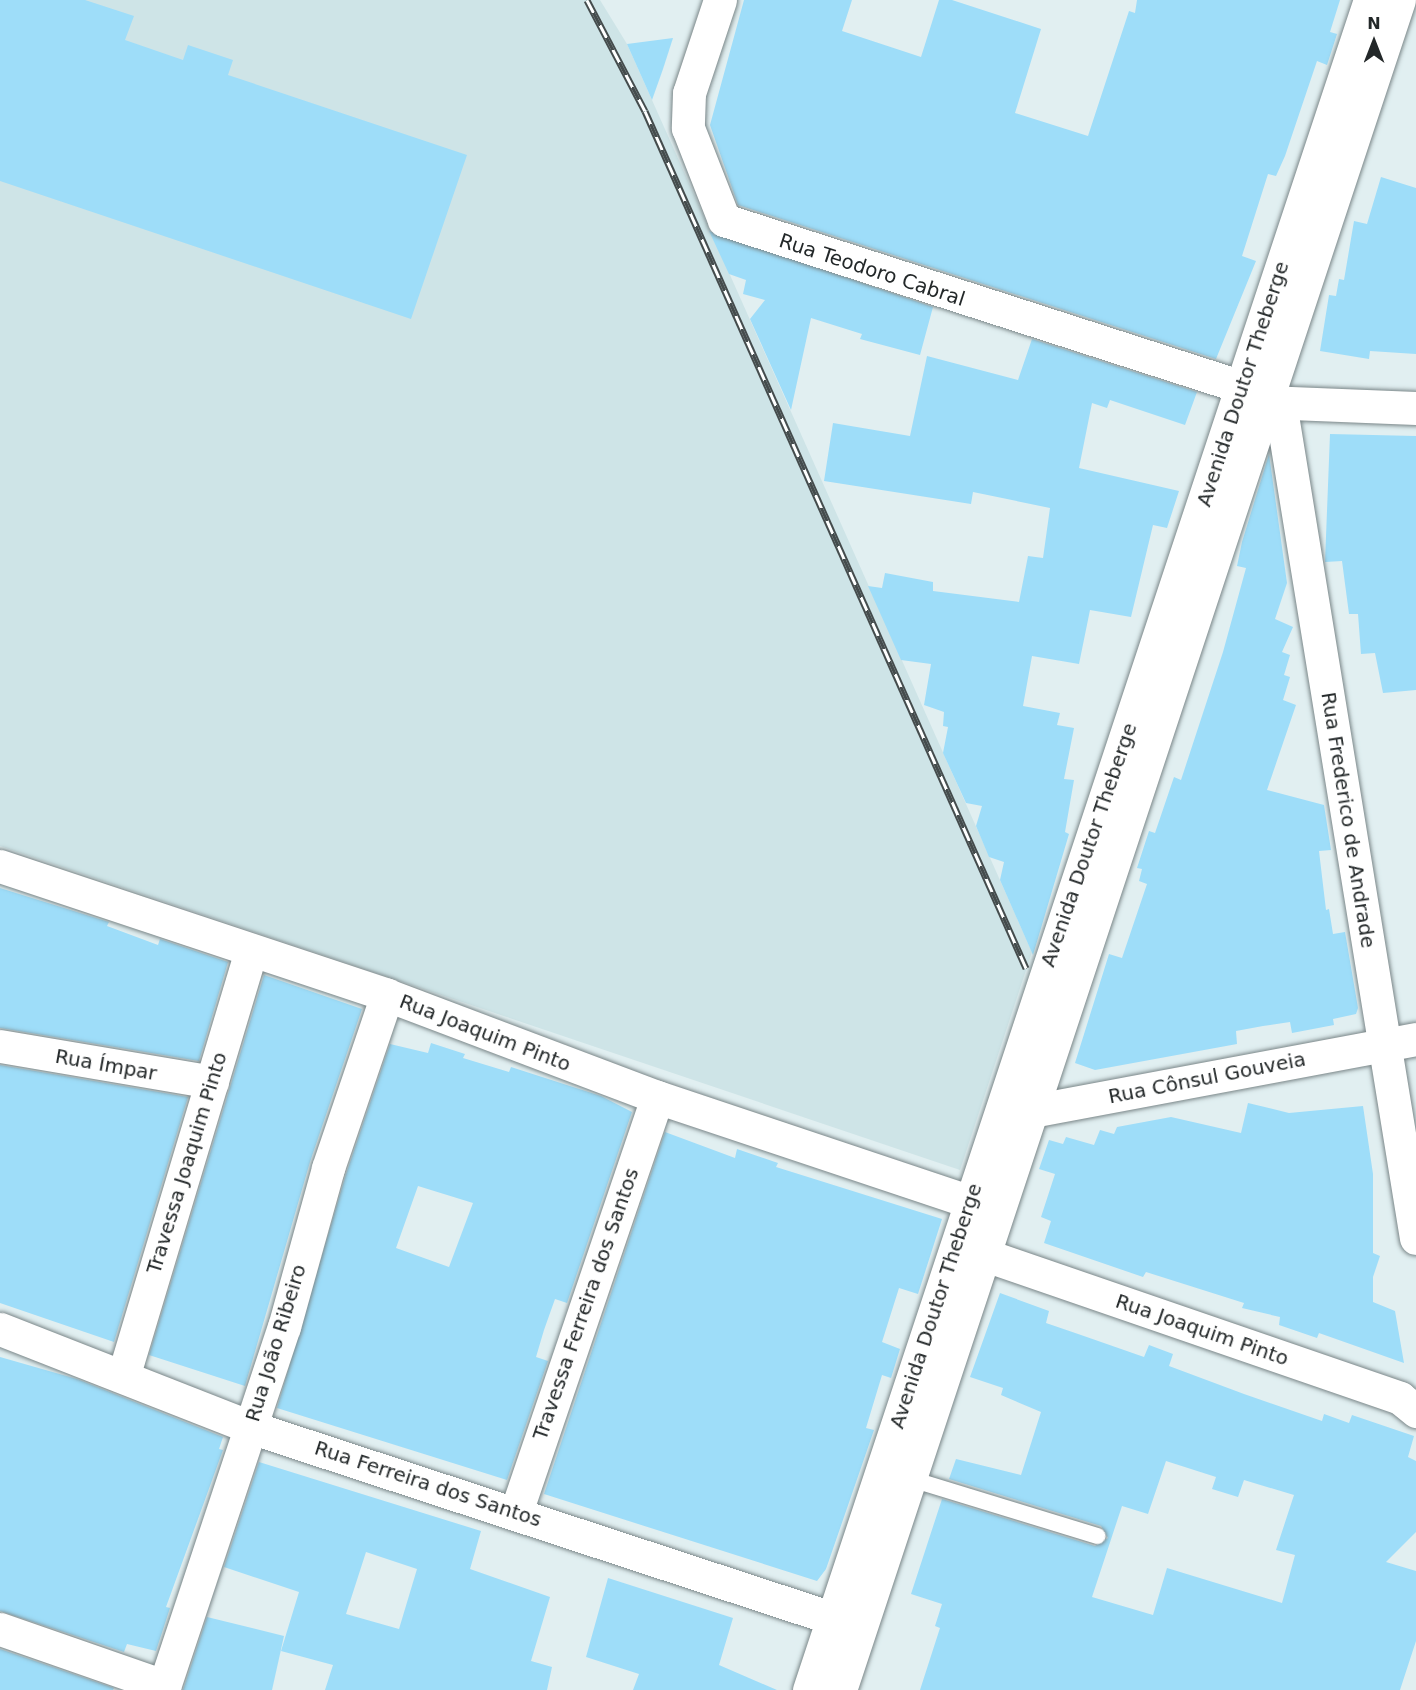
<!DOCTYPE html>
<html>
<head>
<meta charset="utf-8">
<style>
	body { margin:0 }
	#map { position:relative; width:1416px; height:1690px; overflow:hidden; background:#e1eff1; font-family:"DejaVu Sans",sans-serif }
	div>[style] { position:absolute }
	.built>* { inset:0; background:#cee4e7 }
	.building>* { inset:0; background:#9eddf9 }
	.roads { filter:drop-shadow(0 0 2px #7a8688) drop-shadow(0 0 2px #7a8688) }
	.lane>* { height:16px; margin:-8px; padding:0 8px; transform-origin:8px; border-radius:8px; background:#fff }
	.street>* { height:33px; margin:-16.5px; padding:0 16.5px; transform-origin:16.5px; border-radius:16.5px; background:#fff }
	.primary>* { height:33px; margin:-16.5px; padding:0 16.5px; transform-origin:16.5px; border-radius:16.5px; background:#fff }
	.rail>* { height:7px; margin-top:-3.5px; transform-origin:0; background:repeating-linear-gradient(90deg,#fff 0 14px,#454c4d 0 28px); box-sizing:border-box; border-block:2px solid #454c4d }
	span { translate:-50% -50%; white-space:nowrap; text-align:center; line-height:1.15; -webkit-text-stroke:5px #fff; paint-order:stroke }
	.street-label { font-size:20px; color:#232829 }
	.north { position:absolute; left:1344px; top:12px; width:60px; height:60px; -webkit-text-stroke:4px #fff; paint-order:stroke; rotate:0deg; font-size:16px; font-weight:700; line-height:24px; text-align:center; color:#232829 }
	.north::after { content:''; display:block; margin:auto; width:21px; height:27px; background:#232829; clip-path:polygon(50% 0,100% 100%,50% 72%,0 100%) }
</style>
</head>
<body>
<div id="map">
	<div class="built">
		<div style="clip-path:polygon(0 0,600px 0,627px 44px,1032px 952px,960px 1170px,0 846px)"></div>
	</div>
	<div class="building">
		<div style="clip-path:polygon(0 0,85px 0,134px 16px,125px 40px,183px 60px,188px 45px,233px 60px,228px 75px,467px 155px,411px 319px,0 181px)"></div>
		<div style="clip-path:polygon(744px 0,852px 0,842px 31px,921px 57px,939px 0,952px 0,1041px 29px,1015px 113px,1088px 136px,1129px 11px,1135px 13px,1137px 0,1340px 0,1330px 32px,1337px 34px,1327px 65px,1317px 61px,1285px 156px,1276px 176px,1268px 174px,1242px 256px,1256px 261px,1216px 359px,738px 205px,710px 125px)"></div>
		<div style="clip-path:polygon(673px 38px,663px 69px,652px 100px,627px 44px)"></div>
		<div style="clip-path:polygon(1381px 177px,1416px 188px,1416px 354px,1370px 351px,1369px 359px,1320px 351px,1329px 295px,1336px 296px,1339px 279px,1344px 280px,1354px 221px,1367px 224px)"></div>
		<div style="clip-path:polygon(709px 231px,933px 307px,920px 355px,860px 339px,862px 334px,811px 318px,791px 410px,750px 319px,765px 300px,743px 294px,746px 280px,729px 274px)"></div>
		<div style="clip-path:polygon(1032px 339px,1197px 392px,1185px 425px,1110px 400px,1107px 408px,1092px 403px,1079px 468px,1179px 491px,1167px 528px,1153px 525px,1131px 617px,1090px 610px,1079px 664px,1032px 656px,1023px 706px,1060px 713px,1057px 725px,1074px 728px,1064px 779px,1074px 780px,1065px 832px,1069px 834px,1033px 955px,1000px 880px,1004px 862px,989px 857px,976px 826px,982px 806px,966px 803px,943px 753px,948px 727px,943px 726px,944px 712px,924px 705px,931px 664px,901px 660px,868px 586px,882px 588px,885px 573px,933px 582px,933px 591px,1019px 602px,1028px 556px,1043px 558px,1050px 508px,973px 492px,971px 504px,824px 481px,833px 423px,910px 436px,927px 356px,1018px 380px)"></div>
		<div style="clip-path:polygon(1330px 434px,1416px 436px,1416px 690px,1383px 693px,1375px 653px,1361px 654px,1358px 614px,1349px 614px,1342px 561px,1325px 562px)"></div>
		<div style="clip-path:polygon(1269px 454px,1287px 583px,1275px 619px,1293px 627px,1282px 652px,1290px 655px,1284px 675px,1290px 677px,1283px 700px,1296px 705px,1267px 790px,1324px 805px,1331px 850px,1319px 851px,1326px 910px,1329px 909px,1333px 934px,1345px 932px,1358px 1008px,1356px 1014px,1333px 1019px,1334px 1025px,1292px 1033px,1290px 1022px,1263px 1026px,1236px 1031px,1237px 1044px,1095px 1070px,1075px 1063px,1109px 954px,1122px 958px,1147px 884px,1139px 881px,1142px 869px,1137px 868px,1149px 831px,1155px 833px,1174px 777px,1181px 780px,1223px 652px,1246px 568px,1237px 566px,1242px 542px)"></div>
		<div style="clip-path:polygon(0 888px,109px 922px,107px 926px,158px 945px,160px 939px,228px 962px,199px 1061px,0 1028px)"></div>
		<div style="clip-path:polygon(264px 975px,362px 1009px,310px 1162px,245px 1386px,149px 1355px)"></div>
		<div style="clip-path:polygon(evenodd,431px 1043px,465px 1054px,463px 1058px,509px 1072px,511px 1067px,601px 1096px,632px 1112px,567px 1303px,555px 1299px,544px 1330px,536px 1357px,548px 1361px,507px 1480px,277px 1408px,346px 1174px,390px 1044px,428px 1053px,431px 1043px,418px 1186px,473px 1203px,449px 1267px,396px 1248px,418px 1186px)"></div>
		<div style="clip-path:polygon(0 1065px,188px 1097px,114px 1342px,0 1303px)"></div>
		<div style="clip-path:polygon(1248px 1103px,1289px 1113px,1363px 1106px,1373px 1174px,1373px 1253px,1380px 1256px,1373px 1277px,1373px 1302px,1395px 1311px,1404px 1363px,1319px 1333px,1317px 1338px,1279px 1325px,1280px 1317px,1242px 1308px,1244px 1303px,1146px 1272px,1143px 1277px,1044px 1243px,1051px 1221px,1041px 1217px,1055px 1174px,1039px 1169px,1049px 1140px,1063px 1144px,1066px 1137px,1094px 1145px,1100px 1130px,1114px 1134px,1117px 1127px,1171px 1117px,1241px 1133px)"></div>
		<div style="clip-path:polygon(665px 1132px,735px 1158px,737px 1149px,778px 1163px,776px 1167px,942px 1219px,918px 1294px,899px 1288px,882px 1342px,900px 1349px,891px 1378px,882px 1375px,866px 1428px,874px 1430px,826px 1569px,817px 1581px,544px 1494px)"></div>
		<div style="clip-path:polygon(evenodd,1000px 1293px,1049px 1311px,1046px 1323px,1081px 1335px,1144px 1357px,1149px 1345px,1173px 1354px,1169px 1366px,1244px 1394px,1322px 1421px,1324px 1414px,1349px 1423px,1352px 1415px,1414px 1436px,1408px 1457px,1416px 1461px,1416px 1532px,1386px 1562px,1416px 1571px,1416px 1641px,1400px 1690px,920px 1690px,940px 1628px,935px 1626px,942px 1604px,911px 1594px,942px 1499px,1095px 1546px,1108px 1538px,1101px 1526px,949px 1479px,956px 1459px,1021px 1475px,1041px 1412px,1001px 1395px,1003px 1388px,970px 1377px,1000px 1293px,1166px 1461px,1216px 1477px,1212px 1489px,1238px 1497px,1244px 1480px,1294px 1495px,1276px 1550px,1295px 1555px,1282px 1603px,1167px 1568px,1153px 1615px,1092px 1597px,1122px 1506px,1148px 1514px,1166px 1461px)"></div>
		<div style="clip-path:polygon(0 1357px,77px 1379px,223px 1437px,219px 1449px,223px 1450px,166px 1607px,170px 1608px,156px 1651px,127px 1644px,124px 1652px,0 1611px)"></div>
		<div style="clip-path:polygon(evenodd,259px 1462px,481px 1531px,470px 1569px,550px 1597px,531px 1661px,552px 1667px,547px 1690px,325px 1690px,333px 1665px,281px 1651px,299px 1592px,224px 1567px,259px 1462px,366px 1552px,417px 1569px,399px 1629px,346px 1614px,366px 1552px)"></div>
		<div style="clip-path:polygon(608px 1578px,733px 1618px,719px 1665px,777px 1690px,633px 1690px,639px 1674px,586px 1657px)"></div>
		<div style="clip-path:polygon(207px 1617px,284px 1636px,272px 1690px,183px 1690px)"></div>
		<div style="clip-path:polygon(0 1649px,114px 1688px,113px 1690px,0 1690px)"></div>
	</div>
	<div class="roads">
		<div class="lane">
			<div style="left:911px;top:1479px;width:195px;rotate:17deg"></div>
		</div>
		<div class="street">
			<div style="left:720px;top:0;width:98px;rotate:108.4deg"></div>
			<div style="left:689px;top:93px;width:35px;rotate:92deg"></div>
			<div style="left:688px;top:128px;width:99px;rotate:68.6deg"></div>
			<div style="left:724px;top:220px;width:544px;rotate:17.87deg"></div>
			<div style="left:1266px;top:402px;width:150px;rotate:2.3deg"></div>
			<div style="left:1280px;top:403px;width:846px;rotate:80.75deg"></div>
			<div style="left:0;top:866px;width:408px;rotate:18.4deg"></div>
			<div style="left:387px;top:995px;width:289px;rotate:20.7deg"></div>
			<div style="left:657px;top:1097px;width:330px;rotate:18.5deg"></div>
			<div style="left:0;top:1046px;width:215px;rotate:9.6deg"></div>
			<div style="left:1005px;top:1116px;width:418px;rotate:-10.6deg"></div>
			<div style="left:985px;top:1255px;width:439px;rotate:19deg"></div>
			<div style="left:1400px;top:1398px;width:21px;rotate:39deg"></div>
			<div style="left:0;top:1329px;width:269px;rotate:21.4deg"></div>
			<div style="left:250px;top:1427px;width:641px;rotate:18.18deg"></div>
			<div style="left:124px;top:1374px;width:441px;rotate:-73.3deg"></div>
			<div style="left:516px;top:1512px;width:438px;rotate:-71.2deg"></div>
			<div style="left:0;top:1629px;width:174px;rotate:19.2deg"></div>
			<div style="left:163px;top:1690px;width:383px;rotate:-71.6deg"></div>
			<div style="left:284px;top:1327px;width:165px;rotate:-74.5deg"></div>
			<div style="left:328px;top:1168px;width:183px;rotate:-71.2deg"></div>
		</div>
		<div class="primary">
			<div style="left:809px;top:1690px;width:1781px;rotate:-71.64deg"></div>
			<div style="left:840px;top:1690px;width:1780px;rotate:-71.7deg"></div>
		</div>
	</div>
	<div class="rail">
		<div style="left:587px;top:0;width:125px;rotate:62.4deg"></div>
		<div style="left:645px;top:111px;width:938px;rotate:66.03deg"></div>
	</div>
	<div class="street-label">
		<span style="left:872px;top:270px;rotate:18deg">Rua Teodoro Cabral</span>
		<span style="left:1243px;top:384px;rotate:-72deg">Avenida Doutor Theberge</span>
		<span style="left:1348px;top:820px;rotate:81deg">Rua Frederico de Andrade</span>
		<span style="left:1089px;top:845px;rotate:-71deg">Avenida Doutor Theberge</span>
		<span style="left:485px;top:1033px;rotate:21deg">Rua Joaquim Pinto</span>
		<span style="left:106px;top:1065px;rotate:10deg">Rua Ímpar</span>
		<span style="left:1207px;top:1078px;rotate:-11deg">Rua Cônsul Gouveia</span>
		<span style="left:187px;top:1163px;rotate:-73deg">Travessa Joaquim Pinto</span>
		<span style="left:586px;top:1304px;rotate:-71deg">Travessa Ferreira dos Santos</span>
		<span style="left:936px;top:1306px;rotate:-72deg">Avenida Doutor Theberge</span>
		<span style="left:1202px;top:1330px;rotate:19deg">Rua Joaquim Pinto</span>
		<span style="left:276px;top:1343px;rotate:-73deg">Rua João Ribeiro</span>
		<span style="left:428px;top:1484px;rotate:18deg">Rua Ferreira dos Santos</span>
	</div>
	<div class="north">N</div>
</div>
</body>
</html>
